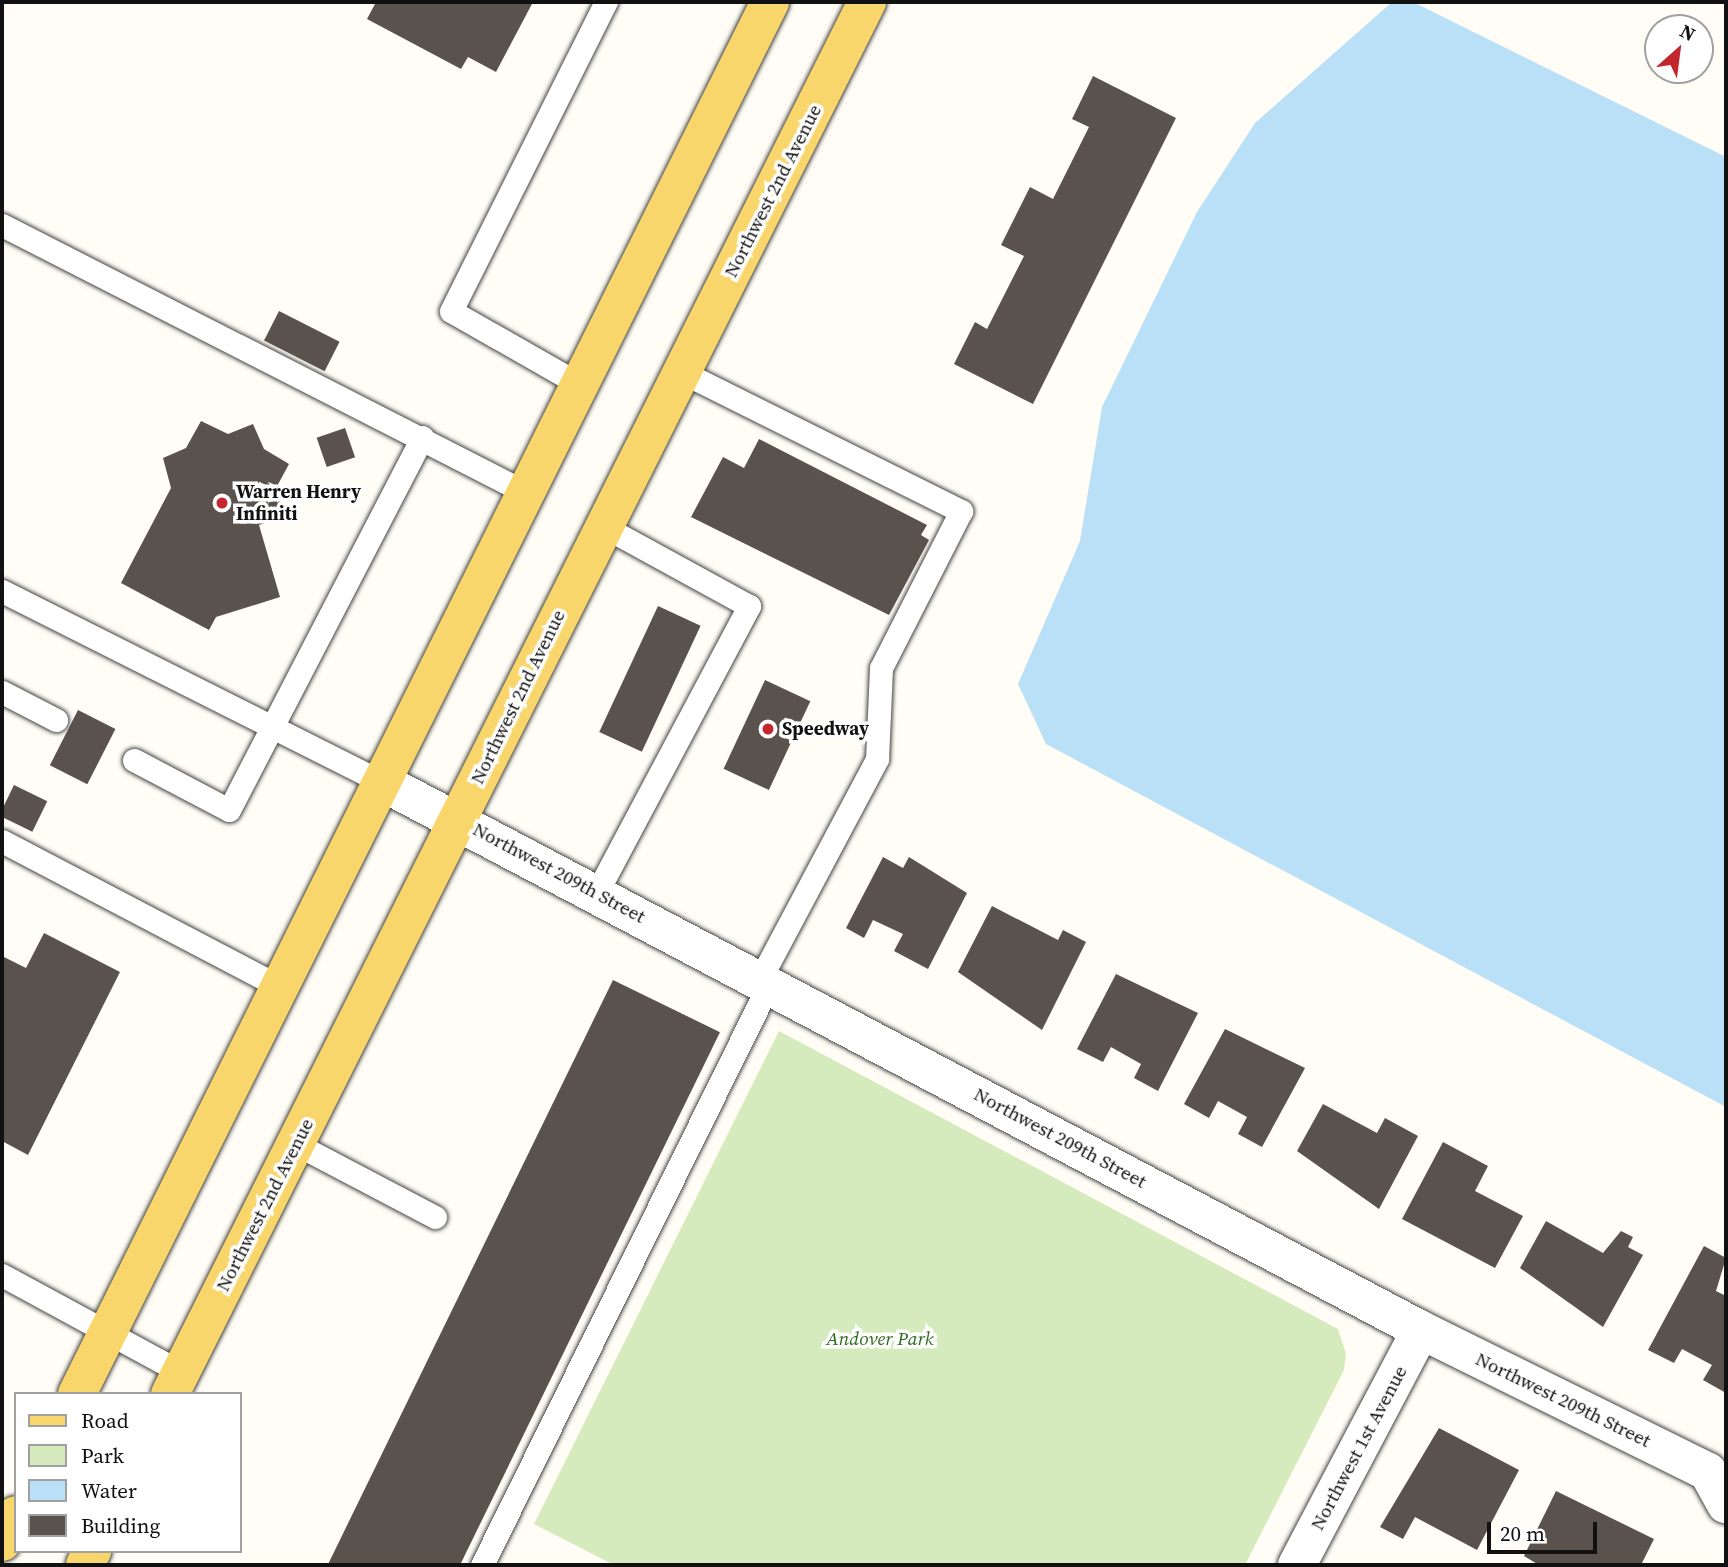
<!DOCTYPE html>
<html>
<head>
<meta charset="utf-8">
<style>
	body { margin:0 }
	#map { position:relative; width:1728px; height:1567px; overflow:hidden; background:#fffdf5; font-family:"Source Serif 4",serif }
	div>[style] { position:absolute }
	.green>* { inset:0; background:#d5ebbd }
	.water>* { inset:0; background:#b9e0f7 }
	.building>* { inset:0; background:#5a524d; transform-origin:0 0 }
	.roads { filter:drop-shadow(0 0 2px #444) drop-shadow(0 0 2px #444) }
	.lane>* { height:23px; margin:-11.5px; padding:0 11.5px; transform-origin:11.5px; border-radius:11.5px; background:#fff }
	.street>* { height:38px; margin:-19px; padding:0 19px; transform-origin:19px; border-radius:19px; background:#fff }
	.primary>* { height:38px; margin:-19px; padding:0 19px; transform-origin:19px; border-radius:19px; background:#f9d66b }
	.dots>* { width:19px; height:19px; translate:-50% -50%; box-sizing:border-box; border:4px solid #fff; border-radius:50% }
	span { translate:-50% -50%; white-space:nowrap; text-align:center; line-height:1.15; -webkit-text-stroke:7px #fff; paint-order:stroke }
	.street-label { font-size:19px; color:#111 }
	.poi-label { font-size:19px; color:#111; font-weight:700 }
	.left { translate:0 -50%; text-align:left }
	.park-label { font-size:19px; color:#2f6b1f; font-style:italic }
	.frame { position:absolute; inset:0; border:4px solid #111; pointer-events:none }
	.legend { position:absolute; left:14px; top:1392px; width:228px; height:161px; box-sizing:border-box; background:#fff; border:2px solid #a0a0a0; margin:0; padding:9px 12px; list-style:none; font-size:21px; color:#111 }
	.legend li { display:flex; align-items:center; gap:14px; height:35px }
	.legend b { width:35px; border:2px solid #a0a0a0 }
	.north { position:absolute; left:1644px; top:14px; width:70px; height:70px; box-sizing:border-box; background:#fff; border:2px solid #a0a0a0; border-radius:50%; rotate:28deg; font-size:19px; font-weight:700; line-height:28px; text-align:center; color:#111 }
	.north::after { content:''; display:block; margin:auto; width:24px; height:32px; background:#c4262e; clip-path:polygon(50% 0,100% 100%,50% 72%,0 100%) }
	.scale { position:absolute; left:1487px; top:1522px; width:110px; height:32px; box-sizing:border-box; border:4px solid #111; border-top:0; padding-left:9px; font-size:21px; line-height:24px; white-space:nowrap; color:#111; -webkit-text-stroke:5px #fff; paint-order:stroke }
</style>
</head>
<body>
<div id="map">
	<div class="green">
		<div style="clip-path:polygon(779px 1031px,1338px 1329px,1346px 1354px,1344px 1370px,1245px 1565px,614px 1565px,534px 1524px)"></div>
	</div>
	<div class="water">
		<div style="clip-path:polygon(1392px 2px,1413px 2px,1726px 157px,1726px 1107px,1046px 744px,1018px 684px,1080px 541px,1102px 407px,1197px 212px,1255px 123px)"></div>
	</div>
	<div class="building">
		<div style="clip-path:polygon(376px 2px,533px 2px,496px 72px,468px 57px,461px 69px,367px 19px)"></div>
		<div style="clip-path:polygon(1093px 76px,1176px 118px,1033px 404px,954px 364px,975px 322px,987px 329px,1024px 256px,1001px 245px,1030px 187px,1053px 199px,1089px 127px,1072px 119px)"></div>
		<div style="left:279px;top:311px;width:68px;height:33px;rotate:27deg"></div>
		<div style="clip-path:polygon(201px 421px,228px 434px,253px 424px,264px 449px,289px 464px,275px 490px,286px 516px,259px 525px,280px 597px,216px 617px,209px 630px,121px 583px,171px 488px,163px 458px,186px 448px)"></div>
		<div style="left:345px;top:428px;width:31px;height:30px;rotate:71deg"></div>
		<div style="clip-path:polygon(759px 439px,927px 525px,921px 535px,929px 540px,889px 615px,691px 517px,723px 457px,744px 468px)"></div>
		<div style="left:658px;top:606px;width:47px;height:139px;rotate:25deg"></div>
		<div style="left:765px;top:680px;width:50px;height:98px;rotate:25deg"></div>
		<div style="left:78px;top:710px;width:42px;height:62px;rotate:27deg"></div>
		<div style="left:14px;top:785px;width:37px;height:34px;rotate:26deg"></div>
		<div style="clip-path:polygon(883px 857px,903px 868px,909px 857px,967px 893px,928px 969px,894px 951px,903px 934px,873px 920px,864px 938px,846px 928px)"></div>
		<div style="clip-path:polygon(992px 906px,1058px 940px,1063px 930px,1086px 942px,1042px 1030px,958px 972px)"></div>
		<div style="clip-path:polygon(44px 933px,120px 972px,28px 1155px,2px 1141px,2px 956px,26px 968px)"></div>
		<div style="clip-path:polygon(1116px 974px,1198px 1013px,1158px 1091px,1134px 1078px,1141px 1064px,1111px 1047px,1103px 1062px,1077px 1049px)"></div>
		<div style="left:613px;top:980px;width:119px;height:653px;rotate:26deg"></div>
		<div style="clip-path:polygon(1225px 1029px,1305px 1068px,1262px 1147px,1238px 1134px,1247px 1117px,1218px 1101px,1209px 1118px,1184px 1104px)"></div>
		<div style="clip-path:polygon(1323px 1104px,1377px 1133px,1385px 1118px,1418px 1136px,1379px 1209px,1297px 1151px)"></div>
		<div style="clip-path:polygon(1443px 1142px,1488px 1166px,1475px 1191px,1523px 1216px,1495px 1268px,1402px 1219px)"></div>
		<div style="clip-path:polygon(1546px 1221px,1603px 1253px,1621px 1231px,1633px 1237px,1628px 1247px,1643px 1255px,1603px 1327px,1520px 1268px)"></div>
		<div style="clip-path:polygon(1704px 1246px,1726px 1258px,1716px 1291px,1726px 1296px,1726px 1393px,1703px 1380px,1712px 1365px,1682px 1349px,1674px 1363px,1648px 1350px)"></div>
		<div style="clip-path:polygon(1439px 1428px,1519px 1470px,1477px 1550px,1415px 1517px,1403px 1539px,1380px 1527px)"></div>
		<div style="clip-path:polygon(1556px 1491px,1654px 1539px,1641px 1565px,1539px 1565px,1524px 1556px)"></div>
	</div>
	<div class="roads">
		<div class="lane">
			<div style="left:2px;top:225px;width:587px;rotate:27.05deg"></div>
			<div style="left:682px;top:372px;width:312px;rotate:26.5deg"></div>
			<div style="left:961px;top:511px;width:176px;rotate:117deg"></div>
			<div style="left:881px;top:668px;width:91px;rotate:92.5deg"></div>
			<div style="left:877px;top:759px;width:249px;rotate:118deg"></div>
			<div style="left:579px;top:384px;width:147px;rotate:-150.3deg"></div>
			<div style="left:451px;top:311px;width:346px;rotate:-63.4deg"></div>
			<div style="left:2px;top:591px;width:425px;rotate:26.7deg"></div>
			<div style="left:2px;top:692px;width:61px;rotate:27.4deg"></div>
			<div style="left:134px;top:760px;width:107px;rotate:27.8deg"></div>
			<div style="left:229px;top:810px;width:420px;rotate:-62.6deg"></div>
			<div style="left:2px;top:841px;width:314px;rotate:27.7deg"></div>
			<div style="left:597px;top:892px;width:324px;rotate:-62deg"></div>
			<div style="left:749px;top:606px;width:166px;rotate:-151.3deg"></div>
			<div style="left:296px;top:1144px;width:157px;rotate:27.7deg"></div>
			<div style="left:2px;top:1275px;width:204px;rotate:28.5deg"></div>
			<div style="left:482px;top:1565px;width:648px;rotate:-63.71deg"></div>
		</div>
		<div class="street">
			<div style="left:382px;top:782px;width:1175px;rotate:27.81deg"></div>
			<div style="left:1421px;top:1330px;width:320px;rotate:26.3deg"></div>
			<div style="left:1708px;top:1472px;width:37px;rotate:61deg"></div>
			<div style="left:1297px;top:1565px;width:266px;rotate:-62.2deg"></div>
		</div>
		<div class="primary">
			<div style="left:77px;top:1394px;width:1555px;rotate:-63.53deg"></div>
			<div style="left:170px;top:1394px;width:1557px;rotate:-63.4deg"></div>
			<div style="left:2px;top:1542px;width:30px;rotate:-63deg"></div>
			<div style="left:85px;top:1565px;width:16px;rotate:-63deg"></div>
		</div>
	</div>
	<div class="dots">
		<div style="left:222px;top:503px;background:#c4262e"></div>
		<div style="left:768px;top:729px;background:#c4262e"></div>
	</div>
	<div class="street-label">
		<span style="left:773px;top:191px;rotate:-63deg">Northwest 2nd Avenue</span>
		<span style="left:518px;top:697px;rotate:-64deg">Northwest 2nd Avenue</span>
		<span style="left:559px;top:873px;rotate:28deg">Northwest 209th Street</span>
		<span style="left:1060px;top:1138px;rotate:28deg">Northwest 209th Street</span>
		<span style="left:265px;top:1205px;rotate:-63deg">Northwest 2nd Avenue</span>
		<span style="left:1563px;top:1400px;rotate:26deg">Northwest 209th Street</span>
		<span style="left:1359px;top:1448px;rotate:-62deg">Northwest 1st Avenue</span>
	</div>
	<div class="poi-label">
		<span class="left" style="left:236px;top:503px">Warren Henry<br>Infiniti</span>
		<span class="left" style="left:782px;top:729px">Speedway</span>
	</div>
	<div class="park-label">
		<span style="left:880px;top:1339px">Andover Park</span>
	</div>
	<div class="frame"></div>
	<ul class="legend">
	<li><b style="height:9px;background:#f9d66b"></b>Road</li>
	<li><b style="height:19px;background:#d5ebbd"></b>Park</li>
	<li><b style="height:19px;background:#b9e0f7"></b>Water</li>
	<li><b style="height:19px;background:#5a524d"></b>Building</li>
	</ul>
	<div class="north">N</div>
	<div class="scale">20 m</div>
</div>
</body>
</html>
